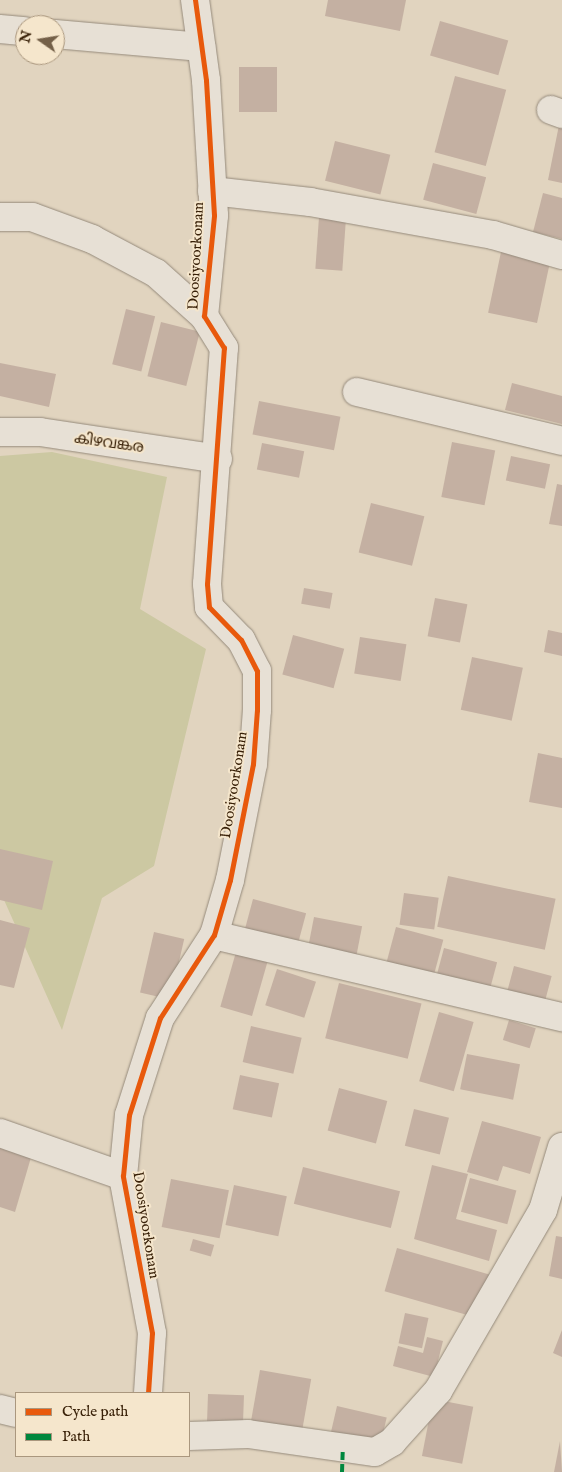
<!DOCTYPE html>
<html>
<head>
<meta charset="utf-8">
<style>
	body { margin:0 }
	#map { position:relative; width:562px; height:1472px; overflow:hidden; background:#e1d4bf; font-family:"IM FELL English","Noto Sans Malayalam",serif }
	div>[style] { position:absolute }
	.green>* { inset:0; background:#ccc8a2 }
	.building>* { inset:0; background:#c4b0a2; transform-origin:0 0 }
	.roads { filter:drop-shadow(0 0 1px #958a7b) drop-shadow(0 0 1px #958a7b) }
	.minor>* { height:28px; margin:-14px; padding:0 14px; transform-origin:14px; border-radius:14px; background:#e7e0d5 }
	.quiet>* { height:4px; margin-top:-2px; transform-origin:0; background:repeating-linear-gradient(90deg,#00873e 0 8px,transparent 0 12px) }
	.cycleway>* { height:5px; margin:-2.5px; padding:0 2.5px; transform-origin:2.5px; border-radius:2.5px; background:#e8590c }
	span { translate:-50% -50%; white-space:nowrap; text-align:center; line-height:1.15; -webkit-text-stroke:4px #f5e6cc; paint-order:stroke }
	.street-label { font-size:15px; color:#392108 }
	.legend { position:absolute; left:15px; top:1392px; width:175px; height:65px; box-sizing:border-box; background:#f5e6cc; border:1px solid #aa977e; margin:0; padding:6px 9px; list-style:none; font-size:15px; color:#392108 }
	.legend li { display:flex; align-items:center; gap:10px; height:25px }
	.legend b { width:25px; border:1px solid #aa977e }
	.north { position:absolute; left:15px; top:15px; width:50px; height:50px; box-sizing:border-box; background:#f5e6cc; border:1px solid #aa977e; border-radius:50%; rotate:283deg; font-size:14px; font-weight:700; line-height:20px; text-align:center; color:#392108 }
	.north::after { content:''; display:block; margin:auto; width:18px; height:22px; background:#746048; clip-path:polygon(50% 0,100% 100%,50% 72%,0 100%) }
</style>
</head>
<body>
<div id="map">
	<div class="green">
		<div style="clip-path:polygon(52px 452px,167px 477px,140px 609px,206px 649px,154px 866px,102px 898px,62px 1030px,0 891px,0 456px)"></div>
	</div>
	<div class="building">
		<div style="clip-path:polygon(328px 0,406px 0,400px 31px,325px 16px)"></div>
		<div style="left:440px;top:21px;width:71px;height:36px;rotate:16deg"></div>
		<div style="left:277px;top:67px;width:45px;height:38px;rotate:90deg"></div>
		<div style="left:455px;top:76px;width:53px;height:79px;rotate:15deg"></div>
		<div style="clip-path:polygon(559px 125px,562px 126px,562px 183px,548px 180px)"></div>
		<div style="left:335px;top:141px;width:57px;height:41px;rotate:14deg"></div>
		<div style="left:433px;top:163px;width:55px;height:38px;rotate:15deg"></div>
		<div style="clip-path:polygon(543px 193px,562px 198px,562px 239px,533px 232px)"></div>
		<div style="left:319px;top:217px;width:27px;height:52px;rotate:4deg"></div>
		<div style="left:501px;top:252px;width:50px;height:62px;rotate:12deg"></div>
		<div style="left:126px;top:309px;width:30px;height:57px;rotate:14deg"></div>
		<div style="left:161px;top:322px;width:40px;height:56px;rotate:14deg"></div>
		<div style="clip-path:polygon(0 363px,56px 374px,49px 407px,0 396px)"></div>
		<div style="clip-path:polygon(512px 383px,562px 396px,562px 424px,505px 410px)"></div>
		<div style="left:259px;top:401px;width:83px;height:34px;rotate:11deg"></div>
		<div style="left:452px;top:442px;width:44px;height:56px;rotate:11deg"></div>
		<div style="left:262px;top:443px;width:43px;height:27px;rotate:11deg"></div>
		<div style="left:511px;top:456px;width:40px;height:25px;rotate:12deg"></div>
		<div style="clip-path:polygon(557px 484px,562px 485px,562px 526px,549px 524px)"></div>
		<div style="left:371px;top:503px;width:55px;height:51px;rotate:14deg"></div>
		<div style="left:304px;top:588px;width:29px;height:16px;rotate:10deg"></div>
		<div style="left:435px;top:598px;width:33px;height:39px;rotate:11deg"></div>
		<div style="clip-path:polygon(548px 630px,562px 633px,562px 656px,544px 652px)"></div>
		<div style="left:293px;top:635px;width:53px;height:41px;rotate:15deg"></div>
		<div style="left:360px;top:637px;width:47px;height:37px;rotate:9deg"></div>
		<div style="left:472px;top:657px;width:52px;height:54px;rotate:12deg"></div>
		<div style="clip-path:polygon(538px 753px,562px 758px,562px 808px,529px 802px)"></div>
		<div style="clip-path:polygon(0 849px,53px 861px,42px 910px,0 900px)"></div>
		<div style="left:448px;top:876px;width:110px;height:52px;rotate:12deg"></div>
		<div style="left:404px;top:893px;width:35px;height:32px;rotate:8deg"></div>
		<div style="left:253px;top:899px;width:55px;height:35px;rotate:15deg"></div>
		<div style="left:314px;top:917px;width:49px;height:32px;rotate:11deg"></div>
		<div style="clip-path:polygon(0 920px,30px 928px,14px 988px,0 985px)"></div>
		<div style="left:396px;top:927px;width:49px;height:45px;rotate:15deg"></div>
		<div style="left:154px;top:932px;width:31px;height:62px;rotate:13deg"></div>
		<div style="left:444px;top:948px;width:55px;height:36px;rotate:15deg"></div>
		<div style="left:236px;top:952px;width:33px;height:57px;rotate:16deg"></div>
		<div style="left:514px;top:966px;width:39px;height:34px;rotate:15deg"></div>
		<div style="left:277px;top:969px;width:41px;height:38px;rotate:18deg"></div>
		<div style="left:339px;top:983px;width:85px;height:57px;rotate:14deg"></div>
		<div style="left:439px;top:1012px;width:36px;height:72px;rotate:16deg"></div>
		<div style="left:509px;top:1020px;width:28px;height:21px;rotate:17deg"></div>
		<div style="left:251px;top:1026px;width:52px;height:37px;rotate:13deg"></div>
		<div style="left:467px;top:1054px;width:54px;height:36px;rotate:11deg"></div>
		<div style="left:240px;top:1075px;width:40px;height:35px;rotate:12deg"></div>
		<div style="left:339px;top:1088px;width:50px;height:44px;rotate:15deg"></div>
		<div style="left:414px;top:1109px;width:36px;height:38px;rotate:14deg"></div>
		<div style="clip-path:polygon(482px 1121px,541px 1137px,530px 1174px,503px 1166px,498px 1181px,467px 1172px)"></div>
		<div style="clip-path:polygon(0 1145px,32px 1154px,15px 1212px,0 1207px)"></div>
		<div style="clip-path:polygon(432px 1165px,468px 1174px,456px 1219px,497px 1230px,489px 1261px,414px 1239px)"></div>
		<div style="left:303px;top:1167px;width:100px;height:38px;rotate:14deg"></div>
		<div style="left:470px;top:1178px;width:48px;height:35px;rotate:15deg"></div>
		<div style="left:171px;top:1179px;width:59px;height:49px;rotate:11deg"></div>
		<div style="left:234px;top:1185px;width:54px;height:41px;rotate:12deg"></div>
		<div style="clip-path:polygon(556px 1236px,562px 1237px,562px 1279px,549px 1276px)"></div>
		<div style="left:193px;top:1239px;width:22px;height:12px;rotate:16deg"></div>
		<div style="left:397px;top:1248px;width:96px;height:45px;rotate:16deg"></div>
		<div style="left:405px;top:1313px;width:24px;height:31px;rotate:12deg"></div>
		<div style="clip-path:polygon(562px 1330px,562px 1357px,553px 1353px)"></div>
		<div style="clip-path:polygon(427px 1337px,443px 1341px,434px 1377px,393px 1366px,398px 1346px,423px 1353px)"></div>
		<div style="left:260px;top:1370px;width:52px;height:52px;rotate:10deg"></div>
		<div style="left:208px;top:1394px;width:36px;height:35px;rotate:2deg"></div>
		<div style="left:433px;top:1399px;width:41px;height:58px;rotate:11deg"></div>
		<div style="left:337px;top:1406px;width:51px;height:29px;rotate:13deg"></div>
		<div style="clip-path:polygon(560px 1441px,562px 1472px,554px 1472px)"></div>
	</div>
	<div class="roads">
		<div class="minor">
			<div style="left:0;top:29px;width:25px;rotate:5deg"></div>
			<div style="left:55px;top:34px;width:147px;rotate:5.1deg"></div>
			<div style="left:551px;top:110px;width:12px;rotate:20deg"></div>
			<div style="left:212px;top:191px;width:99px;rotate:6.4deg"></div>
			<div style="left:310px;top:202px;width:186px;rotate:10.2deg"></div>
			<div style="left:493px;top:235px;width:72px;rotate:16.2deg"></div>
			<div style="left:0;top:217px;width:32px"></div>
			<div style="left:32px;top:217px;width:64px;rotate:20.1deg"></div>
			<div style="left:92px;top:239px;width:72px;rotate:28deg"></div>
			<div style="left:156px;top:273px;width:64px;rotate:41.9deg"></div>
			<div style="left:357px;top:392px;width:211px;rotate:13.4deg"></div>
			<div style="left:0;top:432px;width:40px"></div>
			<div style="left:40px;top:432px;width:180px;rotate:8.6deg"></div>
			<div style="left:214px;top:935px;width:358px;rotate:13.3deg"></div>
			<div style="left:0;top:1133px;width:130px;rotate:19.3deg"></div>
			<div style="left:148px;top:1393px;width:60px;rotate:-86.2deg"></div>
			<div style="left:152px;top:1333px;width:160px;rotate:-100.5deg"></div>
			<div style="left:123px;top:1176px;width:61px;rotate:-84.4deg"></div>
			<div style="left:129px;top:1115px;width:102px;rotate:-72.3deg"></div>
			<div style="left:160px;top:1018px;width:99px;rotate:-57deg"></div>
			<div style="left:214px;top:935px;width:57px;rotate:-73.8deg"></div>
			<div style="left:230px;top:880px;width:118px;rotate:-78.8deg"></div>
			<div style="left:253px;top:764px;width:54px;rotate:-85.8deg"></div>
			<div style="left:257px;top:710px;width:39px;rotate:-90deg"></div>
			<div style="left:257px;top:671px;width:35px;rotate:-117deg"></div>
			<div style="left:241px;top:640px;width:46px;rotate:-134.1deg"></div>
			<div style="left:209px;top:607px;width:23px;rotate:-95deg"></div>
			<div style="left:207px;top:584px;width:237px;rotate:-85.9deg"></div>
			<div style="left:224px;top:348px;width:38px;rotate:-122deg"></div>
			<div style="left:204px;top:316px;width:101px;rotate:-84.3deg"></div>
			<div style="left:214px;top:215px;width:135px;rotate:-93.4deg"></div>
			<div style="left:206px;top:80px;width:81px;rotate:-97.8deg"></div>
			<div style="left:0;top:1409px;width:16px;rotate:14deg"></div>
			<div style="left:189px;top:1436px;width:59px;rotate:-1.9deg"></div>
			<div style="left:248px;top:1434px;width:128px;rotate:8.1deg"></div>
			<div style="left:375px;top:1452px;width:20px;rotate:-30deg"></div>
			<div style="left:392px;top:1442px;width:69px;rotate:-48deg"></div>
			<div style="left:438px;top:1391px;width:209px;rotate:-59.9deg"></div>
			<div style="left:543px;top:1210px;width:66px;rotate:-73.2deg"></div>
		</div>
	</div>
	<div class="quiet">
		<div style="left:342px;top:1472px;width:24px;rotate:-88deg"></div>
	</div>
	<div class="cycleway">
		<div style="left:148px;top:1393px;width:60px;rotate:-86.2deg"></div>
		<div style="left:152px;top:1333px;width:160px;rotate:-100.5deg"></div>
		<div style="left:123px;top:1176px;width:61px;rotate:-84.4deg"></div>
		<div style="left:129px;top:1115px;width:102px;rotate:-72.3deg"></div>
		<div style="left:160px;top:1018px;width:99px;rotate:-57deg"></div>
		<div style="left:214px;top:935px;width:57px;rotate:-73.8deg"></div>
		<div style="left:230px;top:880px;width:118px;rotate:-78.8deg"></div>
		<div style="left:253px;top:764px;width:54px;rotate:-85.8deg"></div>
		<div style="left:257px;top:710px;width:39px;rotate:-90deg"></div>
		<div style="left:257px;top:671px;width:35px;rotate:-117deg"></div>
		<div style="left:241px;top:640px;width:46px;rotate:-134.1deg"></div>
		<div style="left:209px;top:607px;width:23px;rotate:-95deg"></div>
		<div style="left:207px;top:584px;width:237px;rotate:-85.9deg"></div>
		<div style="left:224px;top:348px;width:38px;rotate:-122deg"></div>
		<div style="left:204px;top:316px;width:101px;rotate:-84.3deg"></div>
		<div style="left:214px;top:215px;width:135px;rotate:-93.4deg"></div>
		<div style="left:206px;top:80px;width:81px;rotate:-97.8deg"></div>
	</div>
	<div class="street-label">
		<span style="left:196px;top:256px;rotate:-87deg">Doosiyoorkonam</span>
		<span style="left:109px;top:443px;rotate:8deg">കിഴവങ്കര</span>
		<span style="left:234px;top:785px;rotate:-81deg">Doosiyoorkonam</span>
		<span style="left:146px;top:1225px;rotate:81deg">Doosiyoorkonam</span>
	</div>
	<ul class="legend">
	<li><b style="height:6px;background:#e8590c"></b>Cycle path</li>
	<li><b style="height:6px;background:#00873e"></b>Path</li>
	</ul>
	<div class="north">N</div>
</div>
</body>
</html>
